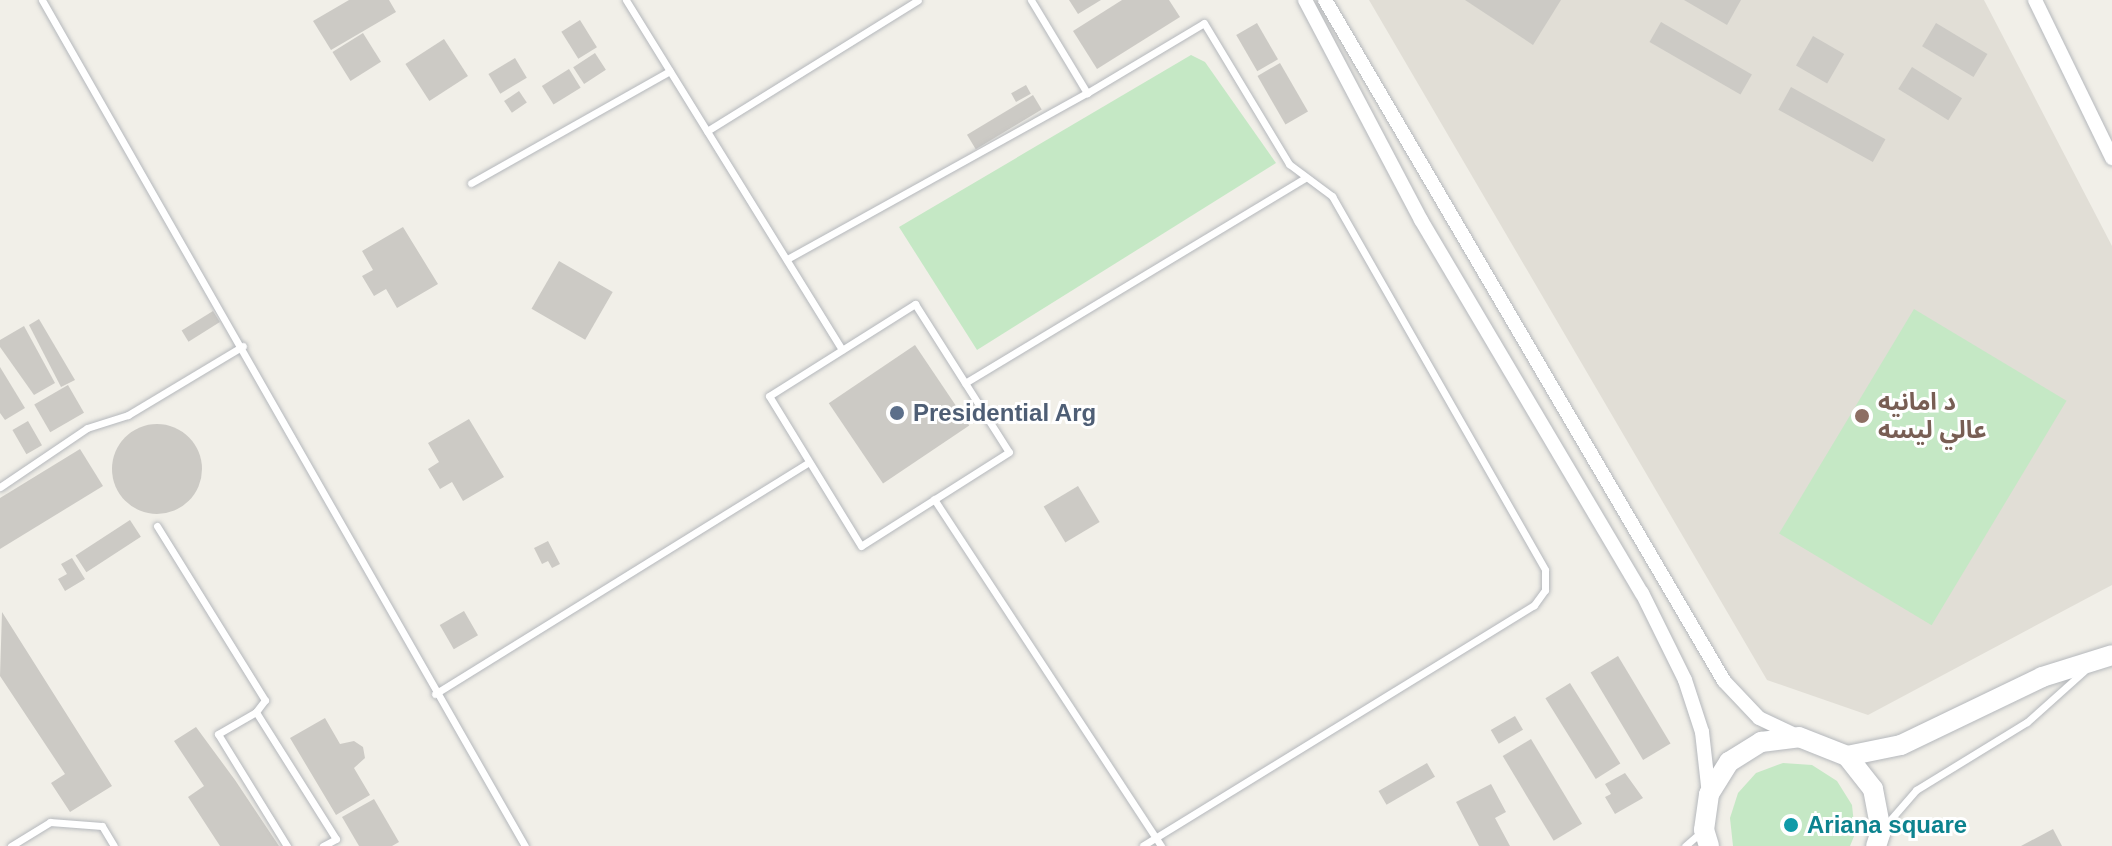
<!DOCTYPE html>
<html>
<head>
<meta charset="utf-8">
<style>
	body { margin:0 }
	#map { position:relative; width:2112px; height:846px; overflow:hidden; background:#f1efe8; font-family:Helvetica,"Noto Sans Arabic",sans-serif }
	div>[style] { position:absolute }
	.education>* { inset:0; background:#e1ded6 }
	.green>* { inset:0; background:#c5e8c5; transform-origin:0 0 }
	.building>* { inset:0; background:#cccac5; transform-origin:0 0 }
	.round { border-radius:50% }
	.roads { filter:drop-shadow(0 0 2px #b5b8bc) drop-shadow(0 0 2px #b5b8bc) }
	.lane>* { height:7px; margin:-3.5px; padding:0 3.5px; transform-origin:3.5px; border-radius:3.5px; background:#fff }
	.street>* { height:14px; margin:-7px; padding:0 7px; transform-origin:7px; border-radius:7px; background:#fff }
	.secondary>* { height:20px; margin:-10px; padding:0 10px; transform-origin:10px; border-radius:10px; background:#fff }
	.dots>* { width:22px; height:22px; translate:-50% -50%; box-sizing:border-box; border:4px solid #fff; border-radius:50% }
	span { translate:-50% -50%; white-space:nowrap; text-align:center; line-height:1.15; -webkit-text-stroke:6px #fff; paint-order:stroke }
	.education-label { font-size:24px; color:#785e54; font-weight:700 }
	.left { translate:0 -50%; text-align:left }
	.service-label { font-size:24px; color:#4e5e75; font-weight:700 }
	.culture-label { font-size:24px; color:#0d838f; font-weight:700 }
</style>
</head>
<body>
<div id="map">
	<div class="education">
		<div style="clip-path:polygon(1369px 0,1984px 0,2112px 246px,2112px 585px,1868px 715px,1767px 680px)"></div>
	</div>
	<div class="green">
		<div style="clip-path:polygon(1191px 55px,1205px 62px,1276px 163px,977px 350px,899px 227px)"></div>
		<div style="left:1914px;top:309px;width:178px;height:262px;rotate:31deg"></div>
		<div style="clip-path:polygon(1783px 763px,1812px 765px,1837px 781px,1852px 805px,1855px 834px,1850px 846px,1733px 846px,1730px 818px,1738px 793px,1756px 773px)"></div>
	</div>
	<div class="building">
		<div style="clip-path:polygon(349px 0,389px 0,396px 12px,331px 50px,313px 21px)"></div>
		<div style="clip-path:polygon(1069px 0,1101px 0,1078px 14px)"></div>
		<div style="clip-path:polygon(1122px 0,1169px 0,1180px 17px,1097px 69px,1073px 31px)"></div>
		<div style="clip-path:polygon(1465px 0,1561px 0,1533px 45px)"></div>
		<div style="clip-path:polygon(1684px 0,1741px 0,1727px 25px)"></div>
		<div style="left:580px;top:20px;width:32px;height:22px;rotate:58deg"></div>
		<div style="left:1661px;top:22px;width:105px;height:23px;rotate:30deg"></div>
		<div style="left:1257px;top:23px;width:42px;height:24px;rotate:60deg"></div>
		<div style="left:1936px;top:23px;width:60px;height:27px;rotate:31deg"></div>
		<div style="left:363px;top:33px;width:34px;height:36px;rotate:58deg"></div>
		<div style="left:1813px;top:36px;width:36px;height:34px;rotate:30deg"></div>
		<div style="left:444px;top:39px;width:44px;height:46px;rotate:57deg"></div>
		<div style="left:595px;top:53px;width:20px;height:26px;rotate:57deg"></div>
		<div style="left:515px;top:58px;width:23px;height:31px;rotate:59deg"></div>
		<div style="left:1280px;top:63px;width:56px;height:26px;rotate:60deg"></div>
		<div style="left:1912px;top:67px;width:59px;height:26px;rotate:32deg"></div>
		<div style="left:569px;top:69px;width:22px;height:32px;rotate:58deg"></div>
		<div style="left:1026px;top:85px;width:10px;height:17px;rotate:61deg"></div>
		<div style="left:1791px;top:87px;width:108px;height:26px;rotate:29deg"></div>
		<div style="left:519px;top:91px;width:14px;height:18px;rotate:56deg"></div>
		<div style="left:1033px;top:95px;width:17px;height:77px;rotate:59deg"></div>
		<div style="clip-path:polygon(403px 227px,438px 284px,397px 308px,386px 289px,374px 296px,362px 276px,373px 270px,362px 251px)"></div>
		<div style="left:559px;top:261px;width:62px;height:55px;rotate:30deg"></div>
		<div style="left:213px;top:311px;width:13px;height:37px;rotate:58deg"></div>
		<div style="clip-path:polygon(39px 319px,75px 380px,61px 387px,29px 325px)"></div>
		<div style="clip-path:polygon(24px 326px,55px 383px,34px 395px,0 347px,0 340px)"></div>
		<div style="left:915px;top:345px;width:97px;height:104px;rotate:56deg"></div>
		<div style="clip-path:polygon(0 367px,25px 408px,5px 420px,0 413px)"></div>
		<div style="left:68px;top:385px;width:32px;height:39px;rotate:60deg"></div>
		<div style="clip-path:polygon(469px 419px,504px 477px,463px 501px,452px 482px,440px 489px,428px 469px,439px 462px,428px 443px)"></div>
		<div style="left:28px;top:421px;width:28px;height:18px;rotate:60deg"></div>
		<div class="round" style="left:112px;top:424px;width:90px;height:90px"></div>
		<div style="clip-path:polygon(80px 449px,103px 486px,0 549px,0 498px)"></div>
		<div style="left:1078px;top:486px;width:42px;height:40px;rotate:59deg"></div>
		<div style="left:130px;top:520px;width:20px;height:65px;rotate:57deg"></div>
		<div style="clip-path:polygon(548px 541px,560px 564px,552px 568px,548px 561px,542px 564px,534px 548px)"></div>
		<div style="clip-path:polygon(72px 558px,85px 579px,65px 591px,58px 579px,67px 574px,61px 564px)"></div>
		<div style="left:464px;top:611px;width:28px;height:28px;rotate:60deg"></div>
		<div style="clip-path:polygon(2px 612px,112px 786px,70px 812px,51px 783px,65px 774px,0 676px)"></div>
		<div style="left:1618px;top:656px;width:102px;height:32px;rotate:59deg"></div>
		<div style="left:1570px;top:683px;width:95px;height:29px;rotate:58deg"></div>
		<div style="left:1515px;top:716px;width:16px;height:28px;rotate:60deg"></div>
		<div style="clip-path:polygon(325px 718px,340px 744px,354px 741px,363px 747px,365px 758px,354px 768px,370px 795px,336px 815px,290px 738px)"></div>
		<div style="clip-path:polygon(196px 727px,235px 780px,279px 846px,220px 846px,188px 797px,204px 786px,174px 741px)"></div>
		<div style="left:1531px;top:739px;width:99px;height:33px;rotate:59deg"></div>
		<div style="left:1427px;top:763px;width:16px;height:56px;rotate:60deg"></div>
		<div style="clip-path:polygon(1625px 773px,1643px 798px,1615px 814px,1605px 797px,1611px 794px,1605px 784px)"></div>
		<div style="clip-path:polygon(1491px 784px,1506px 812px,1495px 818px,1510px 846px,1479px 846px,1456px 802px)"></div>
		<div style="clip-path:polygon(374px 799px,399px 842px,392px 846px,359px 846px,342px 817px)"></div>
		<div style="clip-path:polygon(2053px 829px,2062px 846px,2021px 846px)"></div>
	</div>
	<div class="roads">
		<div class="lane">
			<div style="left:42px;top:0;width:974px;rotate:60.28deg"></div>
			<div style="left:626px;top:0;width:411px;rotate:58.3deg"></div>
			<div style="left:1031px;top:0;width:109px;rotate:58.9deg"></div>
			<div style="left:1087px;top:93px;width:136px;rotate:-30.9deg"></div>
			<div style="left:1204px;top:23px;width:165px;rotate:58.9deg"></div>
			<div style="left:1289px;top:164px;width:54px;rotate:36.7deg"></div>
			<div style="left:1332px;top:196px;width:430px;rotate:60.3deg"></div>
			<div style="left:1545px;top:570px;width:20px;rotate:90deg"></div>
			<div style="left:1545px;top:590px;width:19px;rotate:126deg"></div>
			<div style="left:1534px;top:605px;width:459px;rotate:148.4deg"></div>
			<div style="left:707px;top:131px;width:248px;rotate:-31.8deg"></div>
			<div style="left:471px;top:183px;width:228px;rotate:-29.4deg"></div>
			<div style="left:787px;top:259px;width:343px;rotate:-29deg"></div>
			<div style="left:915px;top:304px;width:175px;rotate:57.6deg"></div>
			<div style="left:1009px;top:452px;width:175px;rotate:147.6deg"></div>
			<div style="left:861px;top:546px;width:176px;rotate:-121.5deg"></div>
			<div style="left:769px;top:396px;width:173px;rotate:-32.2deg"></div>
			<div style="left:965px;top:383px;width:397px;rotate:-31.1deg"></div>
			<div style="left:0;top:487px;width:105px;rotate:-34.1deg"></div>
			<div style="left:87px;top:428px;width:43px;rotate:-17.6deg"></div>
			<div style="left:128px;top:415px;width:134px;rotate:-31deg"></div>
			<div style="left:934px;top:499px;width:415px;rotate:56.8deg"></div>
			<div style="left:157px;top:526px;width:205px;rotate:58.2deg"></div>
			<div style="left:265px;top:700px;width:15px;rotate:127deg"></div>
			<div style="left:256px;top:712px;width:150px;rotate:57.8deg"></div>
			<div style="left:336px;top:839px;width:15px;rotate:152deg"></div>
			<div style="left:435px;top:694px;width:437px;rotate:-31.8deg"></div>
			<div style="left:256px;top:712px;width:44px;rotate:149.9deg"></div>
			<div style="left:218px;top:734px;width:132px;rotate:58.4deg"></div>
			<div style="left:1884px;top:827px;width:49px;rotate:-49.1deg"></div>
			<div style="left:1916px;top:790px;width:130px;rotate:-31.5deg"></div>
			<div style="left:2027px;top:722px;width:76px;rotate:-41.8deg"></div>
			<div style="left:11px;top:846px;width:46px;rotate:-31.6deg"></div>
			<div style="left:50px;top:822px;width:52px;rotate:4.4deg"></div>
			<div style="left:102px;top:826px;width:23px;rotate:59deg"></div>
			<div style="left:1685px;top:846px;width:23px;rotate:-41deg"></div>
		</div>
		<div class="street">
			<div style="left:1305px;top:0;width:249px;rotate:62.2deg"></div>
			<div style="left:1421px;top:220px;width:434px;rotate:59.4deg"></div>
			<div style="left:1642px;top:593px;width:97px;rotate:63.7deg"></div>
			<div style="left:1685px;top:680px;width:55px;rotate:71.9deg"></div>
			<div style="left:1702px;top:732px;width:62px;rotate:83.6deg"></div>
			<div style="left:1325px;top:0;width:789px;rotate:59.63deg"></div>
			<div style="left:1724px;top:681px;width:51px;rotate:46.6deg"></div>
			<div style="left:1759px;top:718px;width:44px;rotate:25.4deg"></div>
			<div style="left:2035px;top:0;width:176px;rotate:64deg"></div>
		</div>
		<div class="secondary">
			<div style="left:1847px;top:756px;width:55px;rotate:-11.5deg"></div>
			<div style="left:1901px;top:745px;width:157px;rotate:-25.7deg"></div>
			<div style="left:2042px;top:677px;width:73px;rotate:-17.4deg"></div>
			<div style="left:1709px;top:846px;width:17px;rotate:-107deg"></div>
			<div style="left:1704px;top:830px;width:36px;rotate:-82deg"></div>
			<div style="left:1709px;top:794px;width:38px;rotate:-58deg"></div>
			<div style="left:1729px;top:762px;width:38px;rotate:-32deg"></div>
			<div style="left:1761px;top:742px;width:38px;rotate:-7deg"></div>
			<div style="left:1799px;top:737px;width:52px;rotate:21.6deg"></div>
			<div style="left:1847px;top:756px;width:42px;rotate:51.8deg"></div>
			<div style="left:1873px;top:789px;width:43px;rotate:79.2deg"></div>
			<div style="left:1881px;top:831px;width:16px;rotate:108deg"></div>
		</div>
	</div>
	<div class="dots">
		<div style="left:897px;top:413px;background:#5c6f8a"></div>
		<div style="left:1862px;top:416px;background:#8d6e63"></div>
		<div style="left:1791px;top:825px;background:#0f9aa8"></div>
	</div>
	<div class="education-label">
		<span class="left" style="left:1878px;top:416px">د امانیه<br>عالي لیسه</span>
	</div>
	<div class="service-label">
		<span class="left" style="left:913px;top:413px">Presidential Arg</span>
	</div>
	<div class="culture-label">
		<span class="left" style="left:1807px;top:825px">Ariana square</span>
	</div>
</div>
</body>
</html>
